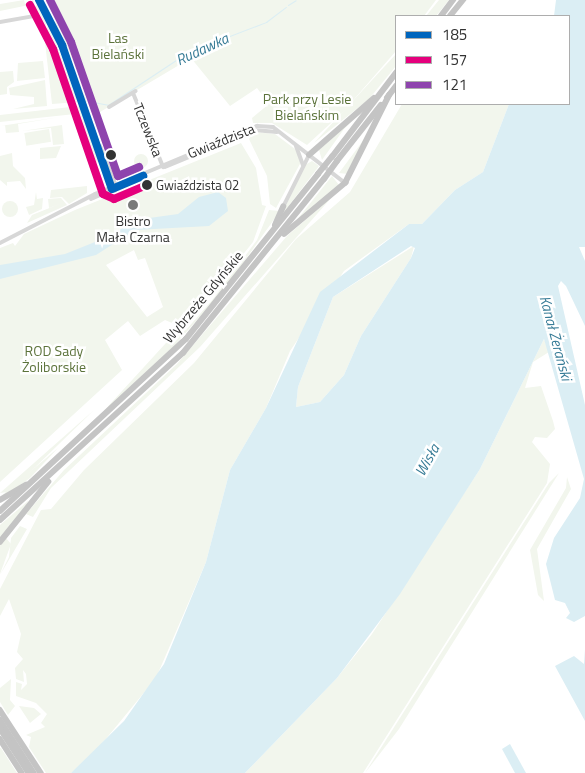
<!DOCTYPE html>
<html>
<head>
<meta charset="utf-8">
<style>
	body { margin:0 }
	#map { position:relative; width:585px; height:773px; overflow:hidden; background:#fff; font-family:"Titillium Web",sans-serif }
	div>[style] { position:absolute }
	.green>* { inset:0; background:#f2f6ed; transform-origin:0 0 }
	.round { border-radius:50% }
	.water>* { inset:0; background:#dbeef4 }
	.stream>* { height:1px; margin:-0.5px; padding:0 0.5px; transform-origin:0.5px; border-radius:0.5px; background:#dbeef4 }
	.minor>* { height:4px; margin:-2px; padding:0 2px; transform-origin:2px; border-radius:2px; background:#d7d7d7 }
	.highway>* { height:5.5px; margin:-2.75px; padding:0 2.75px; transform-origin:2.75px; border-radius:2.75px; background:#c4c4c4 }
	.highway-bridge>* { height:5.5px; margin:-2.75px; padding:0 2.75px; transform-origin:2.75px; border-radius:2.75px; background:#c4c4c4 }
	.bus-1>* { height:8px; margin:-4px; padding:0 4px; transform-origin:4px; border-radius:4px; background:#0065bd }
	.bus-2>* { height:8px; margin:-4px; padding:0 4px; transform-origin:4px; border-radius:4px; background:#e5007d }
	.bus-3>* { height:8px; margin:-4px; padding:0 4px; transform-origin:4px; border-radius:4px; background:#8e44ad }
	.dots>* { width:14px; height:14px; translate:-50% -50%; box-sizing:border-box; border:2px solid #fff; border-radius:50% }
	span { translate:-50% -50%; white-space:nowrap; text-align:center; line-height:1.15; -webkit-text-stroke:5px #fff; paint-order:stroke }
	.bus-label { font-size:13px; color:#333 }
	.left { translate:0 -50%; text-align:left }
	.park-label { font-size:14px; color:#5c733b }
	.street-label { font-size:14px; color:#333 }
	.poi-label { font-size:14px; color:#333 }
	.water-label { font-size:15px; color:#367b96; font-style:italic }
	.legend { position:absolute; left:395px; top:15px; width:175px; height:90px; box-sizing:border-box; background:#fff; border:1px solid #adadad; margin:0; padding:6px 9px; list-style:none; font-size:15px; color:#333 }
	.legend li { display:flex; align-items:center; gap:10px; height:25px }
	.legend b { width:25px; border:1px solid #adadad }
</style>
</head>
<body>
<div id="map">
	<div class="green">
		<div style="clip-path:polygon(24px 0,25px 4px,33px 0,35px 5px,30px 7px,31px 2px,29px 5px,0 11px,0 4px)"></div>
		<div style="clip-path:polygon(48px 0,436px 0,424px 16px,396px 16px,396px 51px,343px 112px,307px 145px,272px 123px,253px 123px,252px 118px,269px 104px,257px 88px,230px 106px,191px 58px,95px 115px)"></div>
		<div style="clip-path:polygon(439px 0,449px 0,436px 16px,426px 16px)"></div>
		<div style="clip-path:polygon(37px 5px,47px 23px,43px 32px,30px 8px)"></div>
		<div style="clip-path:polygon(53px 20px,57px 23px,87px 102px,85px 103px)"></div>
		<div style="clip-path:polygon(48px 25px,55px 40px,78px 102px,52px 104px,44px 33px)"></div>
		<div style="clip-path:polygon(396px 54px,396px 66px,369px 99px,314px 143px)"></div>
		<div style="clip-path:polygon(43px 61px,45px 78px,17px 81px,18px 63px)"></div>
		<div style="clip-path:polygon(13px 71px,14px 82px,7px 87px,7px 94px,0 95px,0 72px)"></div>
		<div style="clip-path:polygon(45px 80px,47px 106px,13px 109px,34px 104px,34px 97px,10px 95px,9px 88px)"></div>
		<div style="clip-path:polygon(402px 104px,509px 104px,483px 172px,455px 190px,422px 224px,409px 224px,344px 271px,290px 351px,266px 408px,230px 470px,206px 562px,156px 678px,91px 757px,71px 773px,46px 773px,29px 747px,31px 737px,26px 735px,45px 727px,41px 723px,47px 714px,36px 703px,16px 696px,16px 682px,22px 684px,21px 690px,27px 684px,26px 674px,23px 670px,24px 682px,16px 679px,15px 668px,23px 659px,17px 652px,21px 634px,9px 599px,0 616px,0 589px,41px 510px,51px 509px,84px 470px,194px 363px,296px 239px,350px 192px)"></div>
		<div style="clip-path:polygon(79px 106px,96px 150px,98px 162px,94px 163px,75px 114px,0 122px,0 115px)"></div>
		<div style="clip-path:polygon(363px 110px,344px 129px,322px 160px,319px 150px)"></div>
		<div style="clip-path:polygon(60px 117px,18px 124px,19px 132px,6px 133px,5px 125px,0 126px)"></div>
		<div style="clip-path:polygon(377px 117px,348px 174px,339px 173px,362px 142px)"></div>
		<div style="clip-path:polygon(62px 125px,64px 144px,53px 145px,51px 128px,22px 131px)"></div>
		<div style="left:49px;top:129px;width:13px;height:25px;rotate:81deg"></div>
		<div style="clip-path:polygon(254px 132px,275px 134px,295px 149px,301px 162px,276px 208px,270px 204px,267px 176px,249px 139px)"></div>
		<div style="clip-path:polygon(evenodd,241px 143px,256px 168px,262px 205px,266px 206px,253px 242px,184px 328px,165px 320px,140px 336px,128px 321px,105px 340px,122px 370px,0 482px,0 248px,13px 243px,15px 246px,24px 234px,75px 210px,241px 143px,134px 250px,138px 260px,145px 258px,163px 307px,147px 317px,106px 265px,134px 250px)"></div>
		<div style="clip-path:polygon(61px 146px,56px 158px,40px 159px,40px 148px)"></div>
		<div style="clip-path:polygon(12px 153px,13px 166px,25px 178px,26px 189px,20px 181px,7px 182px,7px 186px,0 180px,0 156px)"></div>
		<div class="round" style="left:134px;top:154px;width:14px;height:14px"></div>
		<div style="clip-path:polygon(312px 161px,319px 166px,281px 216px,305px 165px)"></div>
		<div style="clip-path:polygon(332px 176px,339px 185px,295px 222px,308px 206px)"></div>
		<div style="clip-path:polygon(87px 186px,87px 193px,69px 204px,62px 197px,50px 198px,51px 190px)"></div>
		<div style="clip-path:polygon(36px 192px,37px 199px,43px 198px,42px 209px,29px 215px,26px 207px,34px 205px)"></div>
		<div style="clip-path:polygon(332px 197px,200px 347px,51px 488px,33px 517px,26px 514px,64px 470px,177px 364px,287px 236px)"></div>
		<div style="clip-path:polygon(61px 198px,67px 205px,27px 223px,32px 215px,62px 203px,49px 208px,48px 199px)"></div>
		<div class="round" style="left:2px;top:201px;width:16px;height:16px"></div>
		<div style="clip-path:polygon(269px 210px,280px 211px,223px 291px,172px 348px,101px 414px,176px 332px,186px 330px,213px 299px,257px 240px)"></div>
		<div style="clip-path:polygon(414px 246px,411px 258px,361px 336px,344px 375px,320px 402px,296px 407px,298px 387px,333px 297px)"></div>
		<div style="clip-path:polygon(544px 339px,549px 352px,533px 362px,525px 388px,541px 386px,553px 421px,555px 429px,547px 438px,535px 437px,532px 442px,550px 464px,547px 483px,363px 773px,245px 773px,337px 678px,372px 634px,480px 469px)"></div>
		<div style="clip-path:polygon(94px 410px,23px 479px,7px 492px,0 493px)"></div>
		<div style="clip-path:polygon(58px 448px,30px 478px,14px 490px,0 497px)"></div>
		<div style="clip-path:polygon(559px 473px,399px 729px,365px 773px,549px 483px)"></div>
		<div style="clip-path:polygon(567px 477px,571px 489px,537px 549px,544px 601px,538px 595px,530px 550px,566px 488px)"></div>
		<div style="clip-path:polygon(28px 501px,28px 502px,0 539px,0 525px)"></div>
		<div style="clip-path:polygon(20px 526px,27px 529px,0 575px,9px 557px,11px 538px)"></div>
		<div style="clip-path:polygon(6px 538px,11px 544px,0 574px,0 545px)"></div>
		<div style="clip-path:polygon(11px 679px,10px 700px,15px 706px,8px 715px,0 702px,0 688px)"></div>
		<div style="clip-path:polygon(19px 706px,34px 708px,41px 714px,30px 723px)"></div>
		<div style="clip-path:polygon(0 748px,1px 748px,17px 773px,0 773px)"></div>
	</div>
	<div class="water">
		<div style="clip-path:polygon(evenodd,556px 0,585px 0,585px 247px,579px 247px,585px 261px,585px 326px,566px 286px,561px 281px,558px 286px,585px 405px,585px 616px,574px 622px,566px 618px,570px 613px,565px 603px,555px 600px,546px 564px,554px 538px,580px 498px,584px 479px,544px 339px,480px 469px,400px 594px,337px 678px,245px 773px,71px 773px,124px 721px,164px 664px,206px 562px,230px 470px,266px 408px,320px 292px,409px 224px,422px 224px,455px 190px,483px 172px,509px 104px,569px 104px,569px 16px,554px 16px,556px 0,411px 246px,415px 248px,411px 258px,361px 336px,344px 375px,320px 402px,296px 407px,298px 387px,333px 297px,411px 246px)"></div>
		<div style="clip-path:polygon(218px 192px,226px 198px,228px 211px,209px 226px,135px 230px,96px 255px,0 279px,0 265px,65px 254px,110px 236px,135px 220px,178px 214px,199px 197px)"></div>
		<div style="clip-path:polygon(585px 649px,585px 721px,555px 666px,574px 656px,584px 664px)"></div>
		<div style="clip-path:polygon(510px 744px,526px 773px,515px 773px,502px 749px)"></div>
	</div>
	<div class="stream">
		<div style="left:288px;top:5px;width:9px;rotate:-32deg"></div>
		<div style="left:93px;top:102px;width:15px;rotate:11deg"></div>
		<div style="left:108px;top:105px;width:96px;rotate:-33.5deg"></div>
		<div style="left:188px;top:52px;width:84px;rotate:-21deg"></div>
		<div style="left:266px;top:22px;width:25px;rotate:-37deg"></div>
	</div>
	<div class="minor">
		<div style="left:39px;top:0;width:51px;rotate:62.9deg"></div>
		<div style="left:62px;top:45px;width:155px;rotate:70deg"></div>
		<div style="left:0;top:22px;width:34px;rotate:-10deg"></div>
		<div style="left:133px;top:93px;width:80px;rotate:67.9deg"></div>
		<div style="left:109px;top:107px;width:31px;rotate:-31deg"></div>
		<div style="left:100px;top:146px;width:43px;rotate:68.2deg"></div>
		<div style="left:296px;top:146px;width:20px;rotate:70deg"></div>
		<div style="left:165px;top:167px;width:96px;rotate:-22.6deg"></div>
		<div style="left:254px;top:130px;width:23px;rotate:5deg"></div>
		<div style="left:91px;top:199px;width:55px;rotate:-23.7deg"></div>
		<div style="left:283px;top:207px;width:58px;rotate:-63.4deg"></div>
		<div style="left:0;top:243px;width:107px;rotate:-27.3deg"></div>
		<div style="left:95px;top:194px;width:176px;rotate:-22.8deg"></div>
		<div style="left:257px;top:126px;width:16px;rotate:4deg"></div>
		<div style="left:273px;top:127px;width:91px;rotate:37.9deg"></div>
	</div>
	<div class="highway">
		<div style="left:441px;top:16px;width:20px;rotate:-53deg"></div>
		<div style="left:450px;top:16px;width:21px;rotate:-51deg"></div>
		<div style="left:387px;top:98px;width:15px;rotate:-53deg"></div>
		<div style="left:309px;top:155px;width:86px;rotate:-41.2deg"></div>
		<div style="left:332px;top:157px;width:106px;rotate:-52.7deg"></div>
		<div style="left:337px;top:161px;width:71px;rotate:-51.8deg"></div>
		<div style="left:275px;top:225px;width:20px;rotate:-66deg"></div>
		<div style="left:284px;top:234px;width:80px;rotate:-39.9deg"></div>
		<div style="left:345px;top:183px;width:98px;rotate:-63.4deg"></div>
		<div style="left:0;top:500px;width:30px;rotate:-30deg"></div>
		<div style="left:0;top:511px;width:253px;rotate:-42.8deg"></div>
		<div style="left:186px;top:339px;width:211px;rotate:-51.3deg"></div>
		<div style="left:0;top:520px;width:248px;rotate:-42.4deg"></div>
		<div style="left:183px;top:353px;width:224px;rotate:-51deg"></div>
		<div style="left:0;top:542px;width:77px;rotate:-51.3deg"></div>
		<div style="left:0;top:710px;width:75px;rotate:56.9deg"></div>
		<div style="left:0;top:720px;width:63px;rotate:57.3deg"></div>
		<div style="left:0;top:728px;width:54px;rotate:57.2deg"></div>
		<div style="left:0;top:739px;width:40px;rotate:57.1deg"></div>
	</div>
	<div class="highway-bridge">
		<div style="left:318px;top:174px;width:22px;rotate:-51deg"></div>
		<div style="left:324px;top:179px;width:22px;rotate:-54deg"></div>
	</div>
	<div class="bus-1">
		<div style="left:39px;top:0;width:51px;rotate:62.9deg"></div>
		<div style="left:62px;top:45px;width:152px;rotate:70.9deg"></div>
		<div style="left:112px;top:189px;width:34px;rotate:-23deg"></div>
	</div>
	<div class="bus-2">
		<div style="left:30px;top:5px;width:50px;rotate:62.4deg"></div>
		<div style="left:53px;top:49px;width:153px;rotate:71deg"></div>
		<div style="left:103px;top:194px;width:12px;rotate:24deg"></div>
		<div style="left:114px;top:199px;width:36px;rotate:-23deg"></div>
	</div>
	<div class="bus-3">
		<div style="left:50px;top:0;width:47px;rotate:63.4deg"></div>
		<div style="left:71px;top:42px;width:142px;rotate:70.7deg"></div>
		<div style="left:118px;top:176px;width:23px;rotate:-23deg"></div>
	</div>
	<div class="dots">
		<div style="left:111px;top:155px;background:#333"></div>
		<div style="left:147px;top:185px;background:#333"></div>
		<div style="left:133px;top:205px;background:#7a7a7a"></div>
	</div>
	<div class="bus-label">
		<span class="left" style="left:156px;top:185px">Gwiaździsta 02</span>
	</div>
	<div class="park-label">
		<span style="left:118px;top:46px">Las<br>Bielański</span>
		<span style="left:307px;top:107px">Park przy Lesie<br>Bielańskim</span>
		<span style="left:54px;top:359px">ROD Sady<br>Żoliborskie</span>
	</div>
	<div class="street-label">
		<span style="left:148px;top:130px;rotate:68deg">Tczewska</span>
		<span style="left:221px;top:141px;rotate:-22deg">Gwiaździsta</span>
		<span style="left:203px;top:297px;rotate:-50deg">Wybrzeże Gdyńskie</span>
	</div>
	<div class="poi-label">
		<span style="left:133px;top:229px">Bistro<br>Mała Czarna</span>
	</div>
	<div class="water-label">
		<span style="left:202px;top:49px;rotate:-25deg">Rudawka</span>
		<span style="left:556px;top:338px;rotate:75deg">Kanał Żerański</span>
		<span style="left:427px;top:460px;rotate:-61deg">Wisła</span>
	</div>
	<ul class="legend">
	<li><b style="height:6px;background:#0065bd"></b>185</li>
	<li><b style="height:6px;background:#e5007d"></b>157</li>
	<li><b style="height:6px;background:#8e44ad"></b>121</li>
	</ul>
</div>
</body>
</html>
